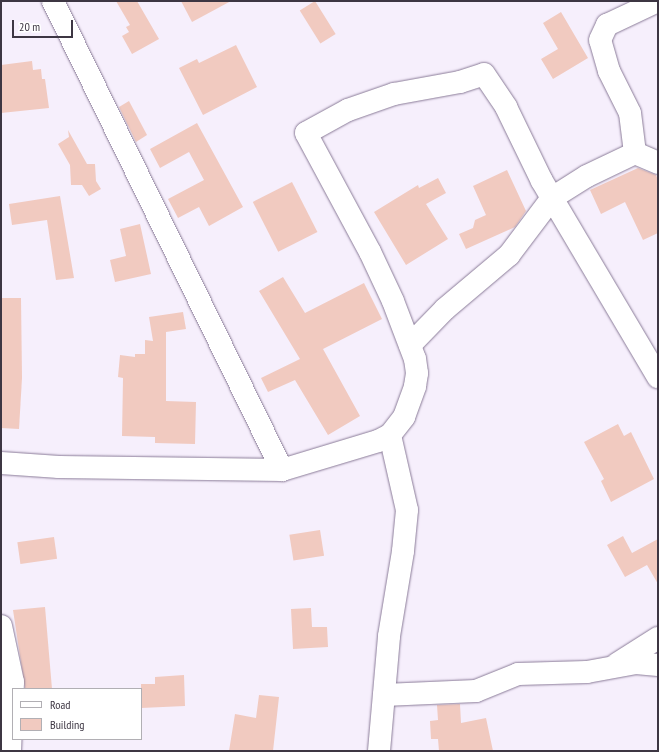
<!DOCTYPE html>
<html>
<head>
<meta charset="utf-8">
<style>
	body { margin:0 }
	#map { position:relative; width:659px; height:752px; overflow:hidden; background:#f6effc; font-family:"PT Sans Narrow",sans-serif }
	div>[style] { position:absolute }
	.building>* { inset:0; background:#f1cac0; transform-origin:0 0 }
	.roads { filter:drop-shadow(0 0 1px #8a7b98) drop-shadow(0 0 1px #8a7b98) }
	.minor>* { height:22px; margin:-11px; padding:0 11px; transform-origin:11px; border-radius:11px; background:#fff }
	span { translate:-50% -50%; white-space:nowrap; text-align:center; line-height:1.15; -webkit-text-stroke:3.5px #fff; paint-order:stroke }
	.frame { position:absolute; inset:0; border:2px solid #3d3643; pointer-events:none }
	.legend { position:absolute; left:12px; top:688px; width:130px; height:52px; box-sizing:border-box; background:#fff; border:1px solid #b1afb4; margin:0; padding:5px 7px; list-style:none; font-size:12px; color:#3d3643 }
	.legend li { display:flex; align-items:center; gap:8px; height:20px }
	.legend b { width:20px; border:1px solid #b1afb4 }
	.scale { position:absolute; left:12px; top:20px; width:61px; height:18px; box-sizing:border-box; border:2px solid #3d3643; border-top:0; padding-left:5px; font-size:12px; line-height:14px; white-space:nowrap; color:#3d3643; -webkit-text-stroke:3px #fff; paint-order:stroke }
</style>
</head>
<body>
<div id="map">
	<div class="building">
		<div style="clip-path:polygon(116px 1px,137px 1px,159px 39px,132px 54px,122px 36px,129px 32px,126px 27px,130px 25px)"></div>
		<div style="clip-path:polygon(181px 1px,231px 1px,192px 22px)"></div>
		<div style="left:315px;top:1px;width:39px;height:18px;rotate:58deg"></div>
		<div style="clip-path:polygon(561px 12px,588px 58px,553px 79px,541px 59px,558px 49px,543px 23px)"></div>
		<div style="clip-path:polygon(236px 45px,257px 87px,203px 115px,179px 68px,197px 59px,199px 63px)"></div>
		<div style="clip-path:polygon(32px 61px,33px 70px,41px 69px,42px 79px,45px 79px,49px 108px,1px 113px,1px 65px)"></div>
		<div style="clip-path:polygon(129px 101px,147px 135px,136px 142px,119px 107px)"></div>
		<div style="clip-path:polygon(197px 123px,243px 207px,209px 226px,199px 207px,178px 218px,168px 199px,204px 180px,189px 152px,160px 168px,150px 149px)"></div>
		<div style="clip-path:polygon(68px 130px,87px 164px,95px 164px,96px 181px,101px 189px,89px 196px,82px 185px,71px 185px,70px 165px,58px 144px,69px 137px)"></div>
		<div style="clip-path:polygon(638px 168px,656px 175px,658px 180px,658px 233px,643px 240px,625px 202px,601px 214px,590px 190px)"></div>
		<div style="clip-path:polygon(507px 170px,526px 211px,515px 227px,466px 249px,459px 234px,473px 228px,475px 220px,486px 215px,473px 186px)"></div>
		<div style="clip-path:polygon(438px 178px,446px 193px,426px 204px,448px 239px,406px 265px,374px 212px,418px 185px,419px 188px)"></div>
		<div style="left:292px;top:182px;width:56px;height:44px;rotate:63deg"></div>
		<div style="clip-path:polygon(60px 196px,74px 278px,56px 280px,47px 220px,12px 225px,9px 204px)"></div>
		<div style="clip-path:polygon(140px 224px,151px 274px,115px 282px,110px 260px,126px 256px,120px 229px)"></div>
		<div style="clip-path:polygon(283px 277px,305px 313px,364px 283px,382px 319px,323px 349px,360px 416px,328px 435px,295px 380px,268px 392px,261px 378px,300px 359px,259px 291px)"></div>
		<div style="clip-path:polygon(1px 298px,21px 298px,22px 378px,19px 429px,1px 428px)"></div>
		<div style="clip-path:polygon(183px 312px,186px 329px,166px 332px,166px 401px,196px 402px,195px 444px,155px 443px,155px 437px,122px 436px,123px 378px,118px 377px,120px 355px,135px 357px,135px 354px,145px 354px,145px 340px,153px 341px,149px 317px)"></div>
		<div style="clip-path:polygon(618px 424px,624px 436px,631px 432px,654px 479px,611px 502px,601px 481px,604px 479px,584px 442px)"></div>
		<div style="left:320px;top:530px;width:26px;height:31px;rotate:81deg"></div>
		<div style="clip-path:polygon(623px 536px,632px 553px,658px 539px,658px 584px,647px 565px,625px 577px,607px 545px)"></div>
		<div style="left:54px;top:537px;width:22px;height:37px;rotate:82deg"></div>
		<div style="clip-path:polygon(45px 607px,52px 689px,25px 689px,13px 610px)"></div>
		<div style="clip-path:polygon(311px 608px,312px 627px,327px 627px,328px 647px,293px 649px,291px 609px)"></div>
		<div style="clip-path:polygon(184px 675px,185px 706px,141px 708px,141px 684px,155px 684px,155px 677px)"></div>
		<div style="clip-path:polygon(259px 695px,279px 697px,273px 751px,229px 751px,235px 714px,256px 718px)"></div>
		<div style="clip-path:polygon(460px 704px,461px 723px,486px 718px,493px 751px,439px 751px,438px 739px,431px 739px,430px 721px,438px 720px,437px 705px)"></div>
	</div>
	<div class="roads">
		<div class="minor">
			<div style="left:53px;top:1px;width:522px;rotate:63.97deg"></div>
			<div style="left:635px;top:153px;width:40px;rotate:-97.1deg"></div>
			<div style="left:630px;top:113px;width:47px;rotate:-116.6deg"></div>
			<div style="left:609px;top:71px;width:32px;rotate:-106deg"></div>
			<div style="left:600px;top:40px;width:17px;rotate:-65deg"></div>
			<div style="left:607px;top:25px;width:56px;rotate:-25.2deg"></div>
			<div style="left:410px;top:345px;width:50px;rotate:-45.8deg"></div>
			<div style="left:445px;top:309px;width:84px;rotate:-40.2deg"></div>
			<div style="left:509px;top:255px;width:71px;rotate:-53deg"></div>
			<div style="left:552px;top:198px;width:41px;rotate:-32.2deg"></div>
			<div style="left:587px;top:176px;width:53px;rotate:-25.6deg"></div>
			<div style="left:635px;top:153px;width:25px;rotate:23deg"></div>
			<div style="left:1px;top:463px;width:58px;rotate:3.9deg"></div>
			<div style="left:59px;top:467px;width:223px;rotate:0.8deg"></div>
			<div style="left:282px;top:470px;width:100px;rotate:-16.8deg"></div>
			<div style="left:378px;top:441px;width:13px;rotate:-27deg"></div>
			<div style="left:390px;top:435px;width:23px;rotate:-52deg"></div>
			<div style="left:404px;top:417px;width:33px;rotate:-70deg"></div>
			<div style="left:415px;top:386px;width:13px;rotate:-81deg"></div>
			<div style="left:417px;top:373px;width:14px;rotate:-98deg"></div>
			<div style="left:415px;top:359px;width:62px;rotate:-110.8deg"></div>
			<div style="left:393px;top:301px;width:54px;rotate:-115.1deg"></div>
			<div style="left:370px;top:252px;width:135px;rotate:-118.3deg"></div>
			<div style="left:306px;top:133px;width:48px;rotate:-28.7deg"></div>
			<div style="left:348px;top:110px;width:49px;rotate:-19.2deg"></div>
			<div style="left:394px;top:94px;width:67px;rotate:-10.3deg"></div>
			<div style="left:460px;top:82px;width:25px;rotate:-18deg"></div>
			<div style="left:484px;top:74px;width:40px;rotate:56deg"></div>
			<div style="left:506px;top:107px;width:82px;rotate:64.1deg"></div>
			<div style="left:542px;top:181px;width:228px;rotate:59.4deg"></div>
			<div style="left:1px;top:626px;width:57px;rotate:77.9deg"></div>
			<div style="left:13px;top:682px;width:69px;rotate:92.5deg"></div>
			<div style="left:617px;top:664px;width:49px;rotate:-32.4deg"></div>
			<div style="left:384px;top:695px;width:92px;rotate:-2.5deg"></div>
			<div style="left:476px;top:691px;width:45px;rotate:-22deg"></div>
			<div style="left:518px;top:674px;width:69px;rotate:-1.7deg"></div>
			<div style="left:587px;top:672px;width:50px;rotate:-10.4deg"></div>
			<div style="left:636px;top:663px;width:22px;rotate:5deg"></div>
			<div style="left:379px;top:751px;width:115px;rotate:-85deg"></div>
			<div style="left:389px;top:636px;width:86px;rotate:-80.6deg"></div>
			<div style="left:403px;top:551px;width:41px;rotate:-84.4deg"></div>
			<div style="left:407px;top:510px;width:77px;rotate:-102.8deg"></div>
		</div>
	</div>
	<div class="frame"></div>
	<ul class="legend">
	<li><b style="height:5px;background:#fff"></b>Road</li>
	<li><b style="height:11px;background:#f1cac0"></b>Building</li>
	</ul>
	<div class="scale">20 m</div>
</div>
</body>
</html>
